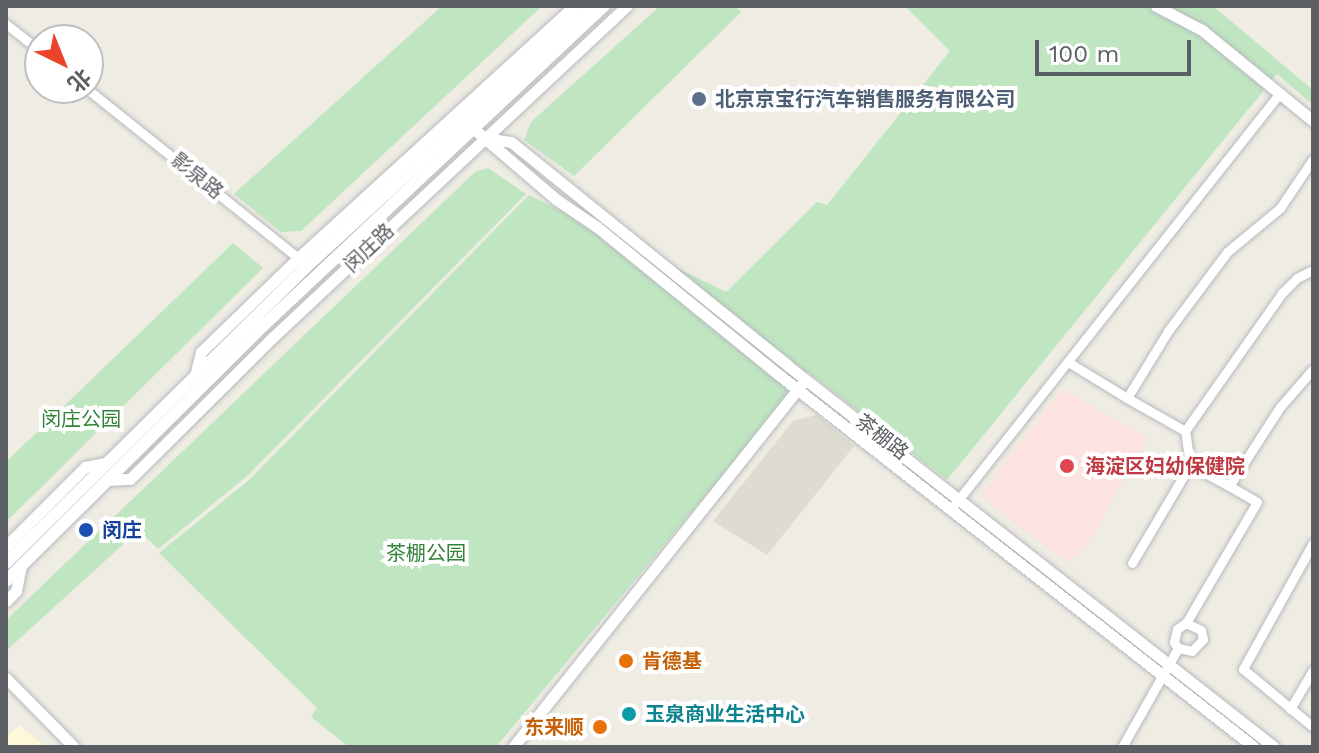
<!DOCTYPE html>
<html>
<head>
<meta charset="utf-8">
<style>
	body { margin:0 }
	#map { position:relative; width:1319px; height:753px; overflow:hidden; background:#eeece3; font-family:"Work Sans","Noto Sans SC",sans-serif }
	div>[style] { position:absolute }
	.commercial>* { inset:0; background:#fef7d8 }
	.education>* { inset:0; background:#dedbd1 }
	.medical>* { inset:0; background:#fce3df }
	.green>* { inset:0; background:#bfe6c1 }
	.roads { filter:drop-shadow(0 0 2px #b6b9be) drop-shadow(0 0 2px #b6b9be) }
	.minor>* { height:9px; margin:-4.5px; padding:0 4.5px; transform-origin:4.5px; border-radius:4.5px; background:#fff }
	.tertiary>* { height:11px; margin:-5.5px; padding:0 5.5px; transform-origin:5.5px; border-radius:5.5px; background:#fff }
	.secondary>* { height:12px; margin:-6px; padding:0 6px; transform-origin:6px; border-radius:6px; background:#fff }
	.dots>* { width:22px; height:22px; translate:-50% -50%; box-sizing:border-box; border:4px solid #fff; border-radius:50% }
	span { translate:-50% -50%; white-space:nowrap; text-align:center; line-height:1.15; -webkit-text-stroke:8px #fff; paint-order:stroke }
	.service-label { font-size:20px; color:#4e5e75; font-weight:700 }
	.left { translate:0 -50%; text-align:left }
	.street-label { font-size:20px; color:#5b5f64 }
	.park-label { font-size:20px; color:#33843a }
	.health-label { font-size:20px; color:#be3a42; font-weight:700 }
	.transit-label { font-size:20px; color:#164399; font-weight:700 }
	.food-label { font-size:20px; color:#c56008; font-weight:700 }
	.right { translate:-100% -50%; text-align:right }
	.culture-label { font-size:20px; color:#0d838f; font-weight:700 }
	.frame { position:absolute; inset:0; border:8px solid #5b5f64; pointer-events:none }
	.north { position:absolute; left:24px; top:24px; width:80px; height:80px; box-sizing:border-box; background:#fff; border:2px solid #bdbfc1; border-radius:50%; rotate:137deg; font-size:22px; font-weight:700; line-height:32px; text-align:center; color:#5b5f64 }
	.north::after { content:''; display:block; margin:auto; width:28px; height:36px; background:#ec432b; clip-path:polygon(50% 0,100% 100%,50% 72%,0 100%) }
	.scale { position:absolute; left:1035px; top:40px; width:156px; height:36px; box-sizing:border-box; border:4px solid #5b5f64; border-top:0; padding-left:10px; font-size:24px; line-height:28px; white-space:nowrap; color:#5b5f64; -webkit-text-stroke:6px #fff; paint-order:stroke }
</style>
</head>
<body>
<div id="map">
	<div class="commercial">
		<div style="clip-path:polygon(19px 725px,46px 747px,6px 747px,6px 737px)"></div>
	</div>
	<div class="education">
		<div style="clip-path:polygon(817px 415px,854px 446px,767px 555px,713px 521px,793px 421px)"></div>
	</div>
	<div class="medical">
		<div style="clip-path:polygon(1062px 389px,1148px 438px,1088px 544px,1067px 563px,980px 495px)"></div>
	</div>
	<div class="green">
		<div style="clip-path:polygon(442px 6px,542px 6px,301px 231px,281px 232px,234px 194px)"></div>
		<div style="clip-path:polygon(660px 6px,735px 6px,741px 12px,574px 176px,524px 140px,531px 122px)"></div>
		<div style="clip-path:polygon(905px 6px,1213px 6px,1313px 90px,1313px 105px,1277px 74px,947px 480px,808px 372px,496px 747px,349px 747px,311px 717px,317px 708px,159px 553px,249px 480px,529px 195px,726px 292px,817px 202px,827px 205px,950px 51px)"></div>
		<div style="clip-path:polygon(488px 168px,526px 194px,246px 477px,158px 549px,139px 530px,7px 650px,6px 620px,475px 172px)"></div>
		<div style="clip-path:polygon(233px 243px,263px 268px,6px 522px,6px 462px)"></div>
	</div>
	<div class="roads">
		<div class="minor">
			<div style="left:6px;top:24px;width:43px;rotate:38.5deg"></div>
			<div style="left:86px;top:88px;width:277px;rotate:38.7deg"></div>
			<div style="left:1068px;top:362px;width:69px;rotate:31.4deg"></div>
			<div style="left:1127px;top:398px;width:79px;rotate:-58.5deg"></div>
			<div style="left:1168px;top:331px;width:99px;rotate:-53.2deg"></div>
			<div style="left:1227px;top:252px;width:69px;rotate:-39.7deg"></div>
			<div style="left:1280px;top:208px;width:59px;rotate:-56deg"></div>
			<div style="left:1127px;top:398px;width:67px;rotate:29.6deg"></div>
			<div style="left:1190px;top:465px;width:44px;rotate:28.3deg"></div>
			<div style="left:1229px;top:486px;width:94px;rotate:-57.2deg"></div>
			<div style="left:1280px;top:407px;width:50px;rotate:-49deg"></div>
			<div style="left:951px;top:509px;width:530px;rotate:-51.66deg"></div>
			<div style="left:1313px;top:543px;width:144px;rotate:119.1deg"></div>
			<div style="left:1243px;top:669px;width:91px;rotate:39.6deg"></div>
			<div style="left:1132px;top:563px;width:114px;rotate:-59.4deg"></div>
			<div style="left:1190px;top:465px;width:34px;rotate:-98deg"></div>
			<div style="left:1185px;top:431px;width:169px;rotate:-54.9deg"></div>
			<div style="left:1282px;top:293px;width:21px;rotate:-45deg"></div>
			<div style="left:1297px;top:278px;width:18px;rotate:-27deg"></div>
			<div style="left:1178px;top:648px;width:14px;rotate:12deg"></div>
			<div style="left:1192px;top:651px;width:16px;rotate:-47deg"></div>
			<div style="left:1203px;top:639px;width:9px;rotate:-103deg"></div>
			<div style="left:1201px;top:630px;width:17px;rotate:-155deg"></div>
			<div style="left:1290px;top:709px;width:45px;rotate:-59.5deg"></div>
			<div style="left:1122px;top:747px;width:114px;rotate:-60.5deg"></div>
			<div style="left:1178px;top:648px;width:7px;rotate:-124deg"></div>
			<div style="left:1174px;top:642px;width:13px;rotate:-77deg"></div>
			<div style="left:1177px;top:629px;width:11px;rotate:-34deg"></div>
			<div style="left:1186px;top:623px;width:140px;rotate:-59.6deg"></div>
			<div style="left:1257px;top:502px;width:32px;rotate:-150deg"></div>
		</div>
		<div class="tertiary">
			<div style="left:1156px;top:6px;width:52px;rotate:27.6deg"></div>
			<div style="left:1202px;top:30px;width:144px;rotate:39.3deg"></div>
			<div style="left:468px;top:124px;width:117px;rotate:40.5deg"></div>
			<div style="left:557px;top:200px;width:48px;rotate:34deg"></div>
			<div style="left:597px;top:227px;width:235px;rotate:39.1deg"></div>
			<div style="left:779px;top:375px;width:603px;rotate:38.07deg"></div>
			<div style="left:485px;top:138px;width:26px;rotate:9deg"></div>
			<div style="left:511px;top:142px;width:355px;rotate:38.9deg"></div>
			<div style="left:787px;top:365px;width:619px;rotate:38.11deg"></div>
			<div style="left:195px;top:376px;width:25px;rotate:-76deg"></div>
			<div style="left:201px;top:352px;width:136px;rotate:-44.1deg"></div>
			<div style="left:299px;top:257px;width:372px;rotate:-42.4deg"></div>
			<div style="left:108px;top:480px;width:22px;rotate:-3deg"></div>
			<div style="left:130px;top:479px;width:202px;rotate:-44.8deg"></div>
			<div style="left:273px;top:337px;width:485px;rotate:-43.1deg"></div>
			<div style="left:6px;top:546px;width:112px;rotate:-45deg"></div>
			<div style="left:85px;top:467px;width:21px;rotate:-11deg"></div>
			<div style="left:6px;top:601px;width:14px;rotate:-45deg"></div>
			<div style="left:16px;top:591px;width:25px;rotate:-79deg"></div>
			<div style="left:6px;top:678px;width:97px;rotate:45.4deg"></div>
			<div style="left:513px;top:747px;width:464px;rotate:-51.5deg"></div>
		</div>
		<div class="secondary">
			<div style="left:6px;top:563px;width:423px;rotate:-44.6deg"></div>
			<div style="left:307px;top:266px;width:385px;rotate:-42.5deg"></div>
			<div style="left:6px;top:581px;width:362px;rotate:-44.8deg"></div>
			<div style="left:263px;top:326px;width:468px;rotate:-43.2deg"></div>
		</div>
	</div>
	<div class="dots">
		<div style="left:699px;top:99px;background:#5c6f8a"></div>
		<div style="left:1067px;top:466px;background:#e0444e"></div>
		<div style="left:86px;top:530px;background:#1a4fb4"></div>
		<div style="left:626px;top:661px;background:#e8710a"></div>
		<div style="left:629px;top:714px;background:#0f9aa8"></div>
		<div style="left:600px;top:727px;background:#e8710a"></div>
	</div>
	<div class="service-label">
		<span class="left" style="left:715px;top:99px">北京京宝行汽车销售服务有限公司</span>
	</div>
	<div class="street-label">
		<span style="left:197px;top:176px;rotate:39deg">影泉路</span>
		<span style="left:369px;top:248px;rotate:-43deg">闵庄路</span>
		<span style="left:882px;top:437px;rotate:38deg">茶棚路</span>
	</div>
	<div class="park-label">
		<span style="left:81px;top:419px">闵庄公园</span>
		<span style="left:426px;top:553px">茶棚公园</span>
	</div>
	<div class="health-label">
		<span class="left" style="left:1085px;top:466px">海淀区妇幼保健院</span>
	</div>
	<div class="transit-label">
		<span class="left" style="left:102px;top:530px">闵庄</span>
	</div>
	<div class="food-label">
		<span class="left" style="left:642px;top:661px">肯德基</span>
		<span class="right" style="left:584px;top:727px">东来顺</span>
	</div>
	<div class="culture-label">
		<span class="left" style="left:645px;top:714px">玉泉商业生活中心</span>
	</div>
	<div class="frame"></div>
	<div class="north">北</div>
	<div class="scale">100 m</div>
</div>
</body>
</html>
